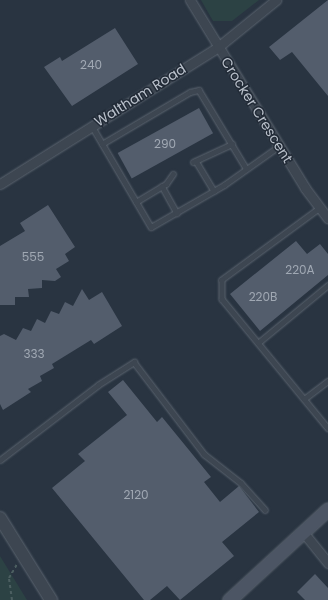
<!DOCTYPE html>
<html>
<head>
<meta charset="utf-8">
<style>
	body { margin:0 }
	#map { position:relative; width:328px; height:600px; overflow:hidden; background:#293441; font-family:Poppins,sans-serif }
	div>[style] { position:absolute }
	.green>* { inset:0; background:#2c4244 }
	.building>* { inset:0; background:#535d6c; transform-origin:0 0 }
	.path>* { height:2px; margin-top:-1px; transform-origin:0; background:repeating-linear-gradient(90deg,#4c5f61 0 3px,transparent 0 6px) }
	.roads { filter:drop-shadow(0 0 1px #5b646f) drop-shadow(0 0 1px #5b646f) }
	.service>* { height:4.5px; margin:-2.25px; padding:0 2.25px; transform-origin:2.25px; border-radius:2.25px; background:#3d4651 }
	.minor>* { height:9px; margin:-4.5px; padding:0 4.5px; transform-origin:4.5px; border-radius:4.5px; background:#3d4651 }
	.tertiary>* { height:12px; margin:-6px; padding:0 6px; transform-origin:6px; border-radius:6px; background:#3d4651 }
	.secondary>* { height:13px; margin:-6.5px; padding:0 6.5px; transform-origin:6.5px; border-radius:6.5px; background:#4c5564 }
	span { translate:-50% -50%; white-space:nowrap; text-align:center; line-height:1.15; -webkit-text-stroke:3px #222b37; paint-order:stroke }
	.number-label { font-size:12px; color:#a0a8b3 }
	.number-label span { -webkit-text-stroke-width:0 }
	.street-label { font-size:14px; color:#bac1cb }
</style>
</head>
<body>
<div id="map">
	<div class="green">
		<div style="clip-path:polygon(201px 0,259px 0,232px 21px,213px 21px)"></div>
		<div style="clip-path:polygon(0 556px,27px 600px,0 600px)"></div>
	</div>
	<div class="building">
		<div style="clip-path:polygon(328px 0,328px 96px,292px 52px,280px 60px,269px 47px)"></div>
		<div style="clip-path:polygon(115px 28px,138px 64px,72px 106px,44px 67px,60px 57px,62px 61px)"></div>
		<div style="left:199px;top:108px;width:29px;height:93px;rotate:61deg"></div>
		<div style="clip-path:polygon(48px 205px,75px 247px,65px 254px,69px 261px,56px 269px,61px 277px,55px 281px,42px 280px,42px 288px,28px 289px,29px 297px,15px 297px,15px 305px,0 305px,0 246px,25px 231px,20px 223px)"></div>
		<div style="clip-path:polygon(296px 241px,307px 254px,320px 244px,328px 254px,328px 275px,260px 331px,230px 294px)"></div>
		<div style="clip-path:polygon(82px 289px,89px 300px,102px 292px,122px 326px,94px 344px,91px 340px,52px 364px,54px 368px,40px 376px,42px 381px,28px 389px,31px 392px,3px 410px,0 404px,0 336px,4px 334px,16px 340px,23px 328px,31px 331px,37px 319px,45px 323px,51px 311px,59px 314px,65px 302px,73px 306px)"></div>
		<div style="clip-path:polygon(123px 380px,157px 422px,162px 417px,211px 477px,204px 482px,220px 502px,239px 486px,259px 512px,222px 542px,234px 556px,180px 600px,167px 586px,150px 600px,144px 600px,52px 488px,85px 461px,78px 454px,127px 415px,108px 392px)"></div>
		<div style="clip-path:polygon(315px 574px,328px 588px,328px 600px,305px 600px,297px 592px)"></div>
	</div>
	<div class="path">
		<div style="left:12px;top:600px;width:22px;rotate:-98deg"></div>
		<div style="left:9px;top:578px;width:16px;rotate:-60deg"></div>
	</div>
	<div class="roads">
		<div class="service">
			<div style="left:92px;top:126px;width:117px;rotate:59.7deg"></div>
			<div style="left:151px;top:227px;width:84px;rotate:-29.9deg"></div>
			<div style="left:224px;top:185px;width:67px;rotate:-35.3deg"></div>
			<div style="left:102px;top:144px;width:102px;rotate:-30.6deg"></div>
			<div style="left:190px;top:92px;width:9px;rotate:-13deg"></div>
			<div style="left:199px;top:90px;width:91px;rotate:58.9deg"></div>
			<div style="left:196px;top:161px;width:35px;rotate:59deg"></div>
			<div style="left:193px;top:162px;width:43px;rotate:-24.8deg"></div>
			<div style="left:162px;top:186px;width:31px;rotate:61deg"></div>
			<div style="left:136px;top:202px;width:35px;rotate:-31deg"></div>
			<div style="left:166px;top:184px;width:12px;rotate:-55deg"></div>
			<div style="left:320px;top:208px;width:122px;rotate:143.7deg"></div>
			<div style="left:222px;top:280px;width:19px;rotate:90deg"></div>
			<div style="left:222px;top:299px;width:167px;rotate:50.6deg"></div>
			<div style="left:258px;top:343px;width:91px;rotate:-39.6deg"></div>
			<div style="left:304px;top:399px;width:30px;rotate:-37deg"></div>
			<div style="left:0;top:460px;width:123px;rotate:-37.4deg"></div>
			<div style="left:98px;top:385px;width:43px;rotate:-32.6deg"></div>
			<div style="left:134px;top:362px;width:116px;rotate:52.7deg"></div>
			<div style="left:204px;top:454px;width:47px;rotate:38.1deg"></div>
			<div style="left:241px;top:483px;width:36px;rotate:48deg"></div>
		</div>
		<div class="minor">
			<div style="left:190px;top:0;width:220px;rotate:58.5deg"></div>
			<div style="left:305px;top:188px;width:38px;rotate:53deg"></div>
			<div style="left:0;top:184px;width:257px;rotate:-32.1deg"></div>
			<div style="left:218px;top:47px;width:75px;rotate:-39deg"></div>
			<div style="left:303px;top:532px;width:40px;rotate:51deg"></div>
		</div>
		<div class="tertiary">
			<div style="left:0;top:518px;width:97px;rotate:58.1deg"></div>
		</div>
		<div class="secondary">
			<div style="left:229px;top:600px;width:134px;rotate:-42.6deg"></div>
		</div>
	</div>
	<div class="number-label">
		<span style="left:91px;top:65px">240</span>
		<span style="left:165px;top:144px">290</span>
		<span style="left:33px;top:257px">555</span>
		<span style="left:300px;top:270px">220A</span>
		<span style="left:263px;top:297px">220B</span>
		<span style="left:34px;top:354px">333</span>
		<span style="left:136px;top:495px">2120</span>
	</div>
	<div class="street-label">
		<span style="left:140px;top:95px;rotate:-32deg">Waltham Road</span>
		<span style="left:257px;top:110px;rotate:58deg">Crocker Crescent</span>
	</div>
</div>
</body>
</html>
